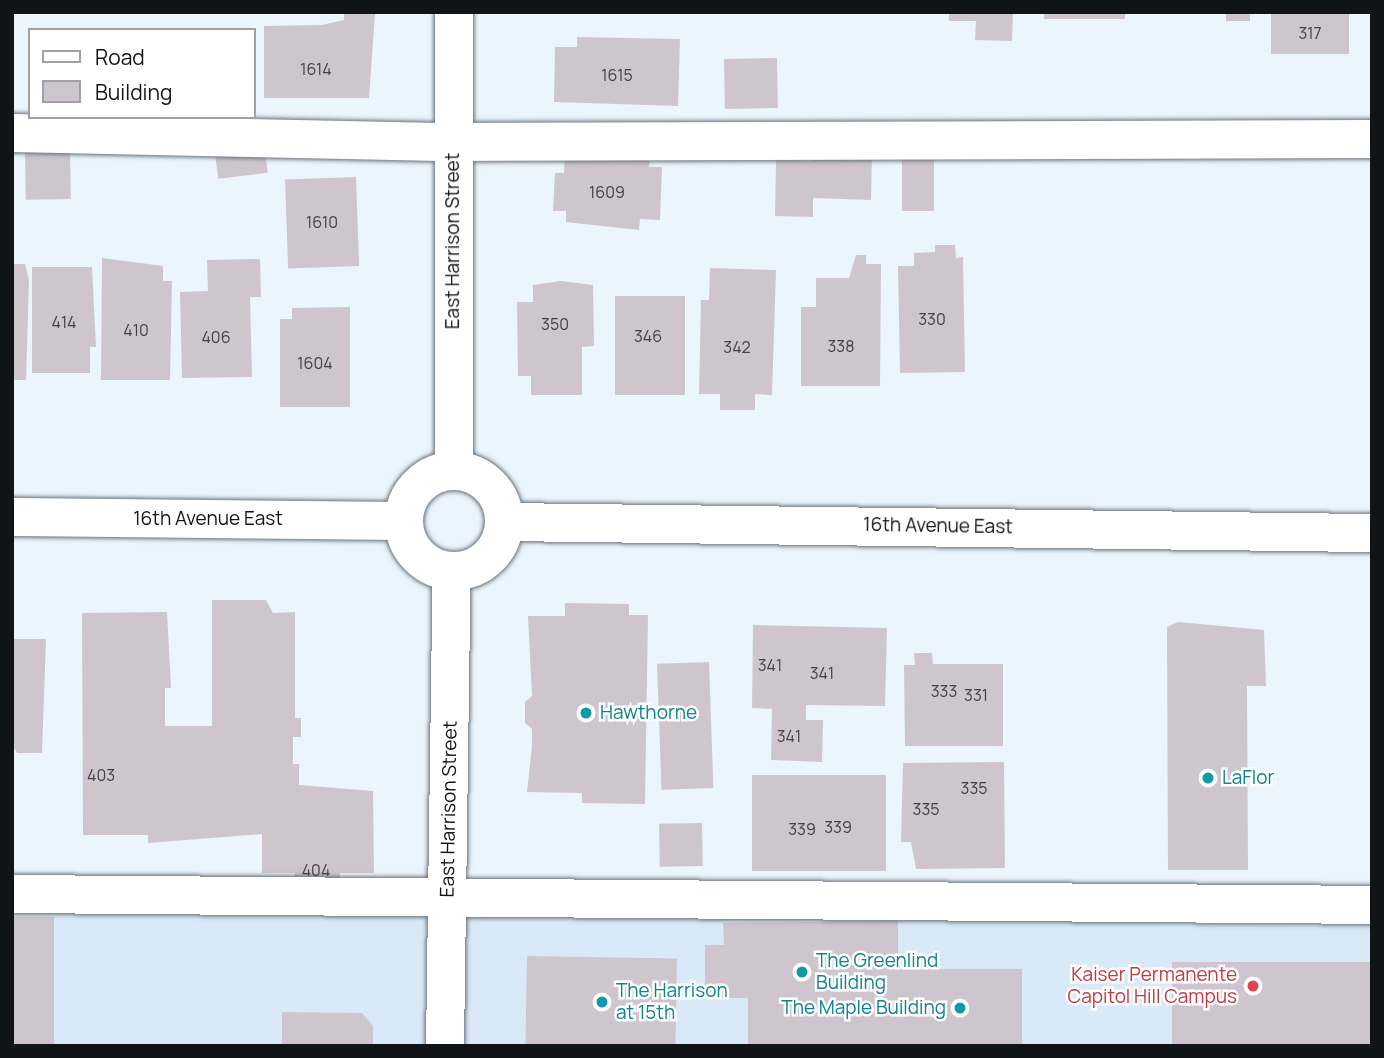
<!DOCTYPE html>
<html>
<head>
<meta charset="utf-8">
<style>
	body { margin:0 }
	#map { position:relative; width:1384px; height:1058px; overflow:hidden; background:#ebf5fe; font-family:Manrope,sans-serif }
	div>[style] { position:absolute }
	.built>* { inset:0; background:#d9e9f8 }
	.building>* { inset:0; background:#cfc5ce; transform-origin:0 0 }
	.roads { filter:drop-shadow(0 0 2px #6b747c) drop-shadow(0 0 2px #6b747c) }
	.minor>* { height:38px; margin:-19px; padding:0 19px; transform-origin:19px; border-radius:19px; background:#fff }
	.minor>.ring { margin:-19px; padding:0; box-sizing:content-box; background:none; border:38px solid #fff; border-radius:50% }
	.dots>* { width:19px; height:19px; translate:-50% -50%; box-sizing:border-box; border:4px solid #fff; border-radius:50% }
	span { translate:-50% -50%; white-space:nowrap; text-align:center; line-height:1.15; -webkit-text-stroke:5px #fff; paint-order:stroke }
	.number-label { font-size:16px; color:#404045 }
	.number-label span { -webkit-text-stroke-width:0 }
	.street-label { font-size:19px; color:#101417 }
	.culture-label { font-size:19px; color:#0d838f }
	.left { translate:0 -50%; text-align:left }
	.right { translate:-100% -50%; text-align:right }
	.health-label { font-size:19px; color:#be3a42 }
	.frame { position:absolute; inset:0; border:14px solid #101417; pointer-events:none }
	.legend { position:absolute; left:28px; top:28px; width:228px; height:91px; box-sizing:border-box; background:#fff; border:2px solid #9fa1a2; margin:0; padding:9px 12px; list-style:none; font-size:21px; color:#101417 }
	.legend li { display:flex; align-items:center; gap:14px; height:35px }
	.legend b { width:35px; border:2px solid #9fa1a2 }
</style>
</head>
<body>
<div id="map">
	<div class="built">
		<div style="clip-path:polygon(12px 905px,1372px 926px,1372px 1046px,12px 1046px)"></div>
	</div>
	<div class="building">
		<div style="clip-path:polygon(949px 12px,1013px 12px,1012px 41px,975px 40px,976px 21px,949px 21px)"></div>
		<div style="left:1044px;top:12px;width:81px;height:7px"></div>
		<div style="left:1226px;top:12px;width:24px;height:9px"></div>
		<div style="left:1271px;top:12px;width:78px;height:42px"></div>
		<div style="clip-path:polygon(344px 14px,375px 14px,369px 98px,264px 98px,264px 26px,322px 25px,344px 20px)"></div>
		<div style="clip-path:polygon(577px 37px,680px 39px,678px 106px,554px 102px,555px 47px,577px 47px)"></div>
		<div style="left:777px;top:58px;width:50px;height:53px;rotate:89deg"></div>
		<div style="left:264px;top:142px;width:31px;height:50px;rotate:83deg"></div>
		<div style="left:70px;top:151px;width:48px;height:45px;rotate:89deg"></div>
		<div style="clip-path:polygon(812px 152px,872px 153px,871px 200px,813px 198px,813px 217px,775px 216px,776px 160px,812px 161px)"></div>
		<div style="clip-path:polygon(565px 154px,650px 158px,649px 167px,662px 167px,660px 220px,640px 219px,639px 230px,566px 222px,566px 211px,553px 211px,555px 173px,564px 173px)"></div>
		<div style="left:902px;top:158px;width:32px;height:53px"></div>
		<div style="left:356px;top:177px;width:89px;height:71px;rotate:88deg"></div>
		<div style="clip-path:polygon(935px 245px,955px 245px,956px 258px,963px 257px,965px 372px,900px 373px,898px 266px,914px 266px,914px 253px,935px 252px)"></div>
		<div style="clip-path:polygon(856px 255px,866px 255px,866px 264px,881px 264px,880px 386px,801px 386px,801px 307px,816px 307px,816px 278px,849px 278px)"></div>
		<div style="clip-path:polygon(102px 258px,163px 266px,163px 281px,172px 281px,170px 380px,101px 380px)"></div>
		<div style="clip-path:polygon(260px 259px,261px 297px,250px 297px,252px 377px,182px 378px,180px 292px,208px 291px,207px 260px)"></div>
		<div style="clip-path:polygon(12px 264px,25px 264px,29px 280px,26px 380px,12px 380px)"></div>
		<div style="clip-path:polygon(32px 267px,92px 267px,96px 347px,90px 347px,90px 373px,32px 373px)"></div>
		<div style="clip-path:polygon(710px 268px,776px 270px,772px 395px,755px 394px,755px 410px,720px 410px,720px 394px,699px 394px,701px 300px,709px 300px)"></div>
		<div style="clip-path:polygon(561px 281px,593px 285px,594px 346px,582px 347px,582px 395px,531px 395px,531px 376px,518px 376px,517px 302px,533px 302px,533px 285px)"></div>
		<div style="left:615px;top:296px;width:70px;height:99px"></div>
		<div style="clip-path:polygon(350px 307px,350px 407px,280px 407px,280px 319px,292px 319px,292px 308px)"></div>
		<div style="clip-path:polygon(212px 600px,266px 600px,273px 613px,295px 612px,295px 718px,301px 718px,301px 737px,293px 737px,293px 764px,299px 764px,299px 785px,373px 791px,374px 873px,340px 873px,340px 884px,295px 884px,295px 873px,262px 873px,262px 834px,148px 843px,148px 835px,83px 835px,82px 613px,167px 612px,171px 688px,165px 688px,165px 726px,212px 726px)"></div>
		<div style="clip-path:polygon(565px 603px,629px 604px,629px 615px,648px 615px,645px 804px,582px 803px,582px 793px,527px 792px,532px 746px,532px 729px,525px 723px,525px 702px,532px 696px,528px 616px,565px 616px)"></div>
		<div style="clip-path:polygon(1178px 622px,1264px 630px,1266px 686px,1247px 686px,1248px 870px,1168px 870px,1167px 627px)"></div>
		<div style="clip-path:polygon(753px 625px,887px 628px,885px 706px,806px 705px,806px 720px,823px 720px,822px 762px,771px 760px,772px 709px,752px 708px)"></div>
		<div style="clip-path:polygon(12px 639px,46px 639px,42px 753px,17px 753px,12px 744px)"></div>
		<div style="clip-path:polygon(914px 653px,932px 653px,933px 664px,1003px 664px,1003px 746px,905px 746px,904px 665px,915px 665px)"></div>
		<div style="left:709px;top:662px;width:126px;height:52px;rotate:88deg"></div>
		<div style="clip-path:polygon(1004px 762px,1005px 868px,916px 869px,911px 842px,901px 842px,903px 763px)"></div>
		<div style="left:752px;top:775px;width:134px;height:96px"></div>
		<div style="left:702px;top:823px;width:43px;height:43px;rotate:89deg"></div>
		<div style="left:12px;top:917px;width:42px;height:129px"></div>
		<div style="clip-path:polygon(898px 921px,898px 969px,1022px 969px,1022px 1046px,748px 1046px,748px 998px,705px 998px,705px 945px,724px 945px,723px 923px)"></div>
		<div style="left:527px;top:956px;width:150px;height:90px;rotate:1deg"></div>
		<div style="left:1172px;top:962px;width:200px;height:84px"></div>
		<div style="clip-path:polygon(282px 1012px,362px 1013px,373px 1026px,373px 1046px,282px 1046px)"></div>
	</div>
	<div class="roads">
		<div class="minor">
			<div style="left:454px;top:12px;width:459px;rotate:90deg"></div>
			<div style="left:12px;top:133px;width:440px;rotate:1.2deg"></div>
			<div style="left:452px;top:142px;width:920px;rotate:-0.19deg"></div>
			<div class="ring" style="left:404px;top:471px;width:62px;height:62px"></div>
			<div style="left:12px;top:517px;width:392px;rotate:0.6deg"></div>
			<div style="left:504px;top:522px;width:868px;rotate:0.73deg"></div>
			<div style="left:12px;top:894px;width:1360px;rotate:0.46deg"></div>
			<div style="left:445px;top:1046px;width:475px;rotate:-89.2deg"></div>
		</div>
	</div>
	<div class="dots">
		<div style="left:586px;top:713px;background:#0f9aa8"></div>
		<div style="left:1208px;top:778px;background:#0f9aa8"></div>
		<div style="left:802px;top:972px;background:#0f9aa8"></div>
		<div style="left:1253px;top:986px;background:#e0444e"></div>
		<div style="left:602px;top:1002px;background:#0f9aa8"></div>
		<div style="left:960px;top:1008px;background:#0f9aa8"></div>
	</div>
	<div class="number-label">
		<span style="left:1310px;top:33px">317</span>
		<span style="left:316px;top:69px">1614</span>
		<span style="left:617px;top:75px">1615</span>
		<span style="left:607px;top:192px">1609</span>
		<span style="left:322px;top:222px">1610</span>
		<span style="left:932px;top:319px">330</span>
		<span style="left:64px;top:322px">414</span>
		<span style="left:555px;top:324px">350</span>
		<span style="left:136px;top:330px">410</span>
		<span style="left:648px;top:336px">346</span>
		<span style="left:216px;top:337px">406</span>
		<span style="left:841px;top:346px">338</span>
		<span style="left:737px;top:347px">342</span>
		<span style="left:315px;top:363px">1604</span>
		<span style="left:770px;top:665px">341</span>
		<span style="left:822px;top:673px">341</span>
		<span style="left:944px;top:691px">333</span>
		<span style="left:976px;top:695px">331</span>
		<span style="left:789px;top:736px">341</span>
		<span style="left:101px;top:775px">403</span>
		<span style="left:974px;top:788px">335</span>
		<span style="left:926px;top:809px">335</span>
		<span style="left:838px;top:827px">339</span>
		<span style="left:802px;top:829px">339</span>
		<span style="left:316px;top:870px">404</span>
	</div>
	<div class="street-label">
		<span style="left:453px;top:241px;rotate:-90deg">East Harrison Street</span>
		<span style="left:208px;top:519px">16th Avenue East</span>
		<span style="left:938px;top:526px;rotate:1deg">16th Avenue East</span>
		<span style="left:449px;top:809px;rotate:-89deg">East Harrison Street</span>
	</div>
	<div class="culture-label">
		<span class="left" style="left:600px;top:713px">Hawthorne</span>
		<span class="left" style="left:1222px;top:778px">LaFlor</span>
		<span class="left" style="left:816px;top:972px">The Greenlind<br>Building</span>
		<span class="left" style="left:616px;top:1002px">The Harrison<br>at 15th</span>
		<span class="right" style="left:946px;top:1008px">The Maple Building</span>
	</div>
	<div class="health-label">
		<span class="right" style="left:1237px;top:986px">Kaiser Permanente<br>Capitol Hill Campus</span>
	</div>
	<div class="frame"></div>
	<ul class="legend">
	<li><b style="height:9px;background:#fff"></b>Road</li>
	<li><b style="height:19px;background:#cfc5ce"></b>Building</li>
	</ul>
</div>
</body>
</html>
